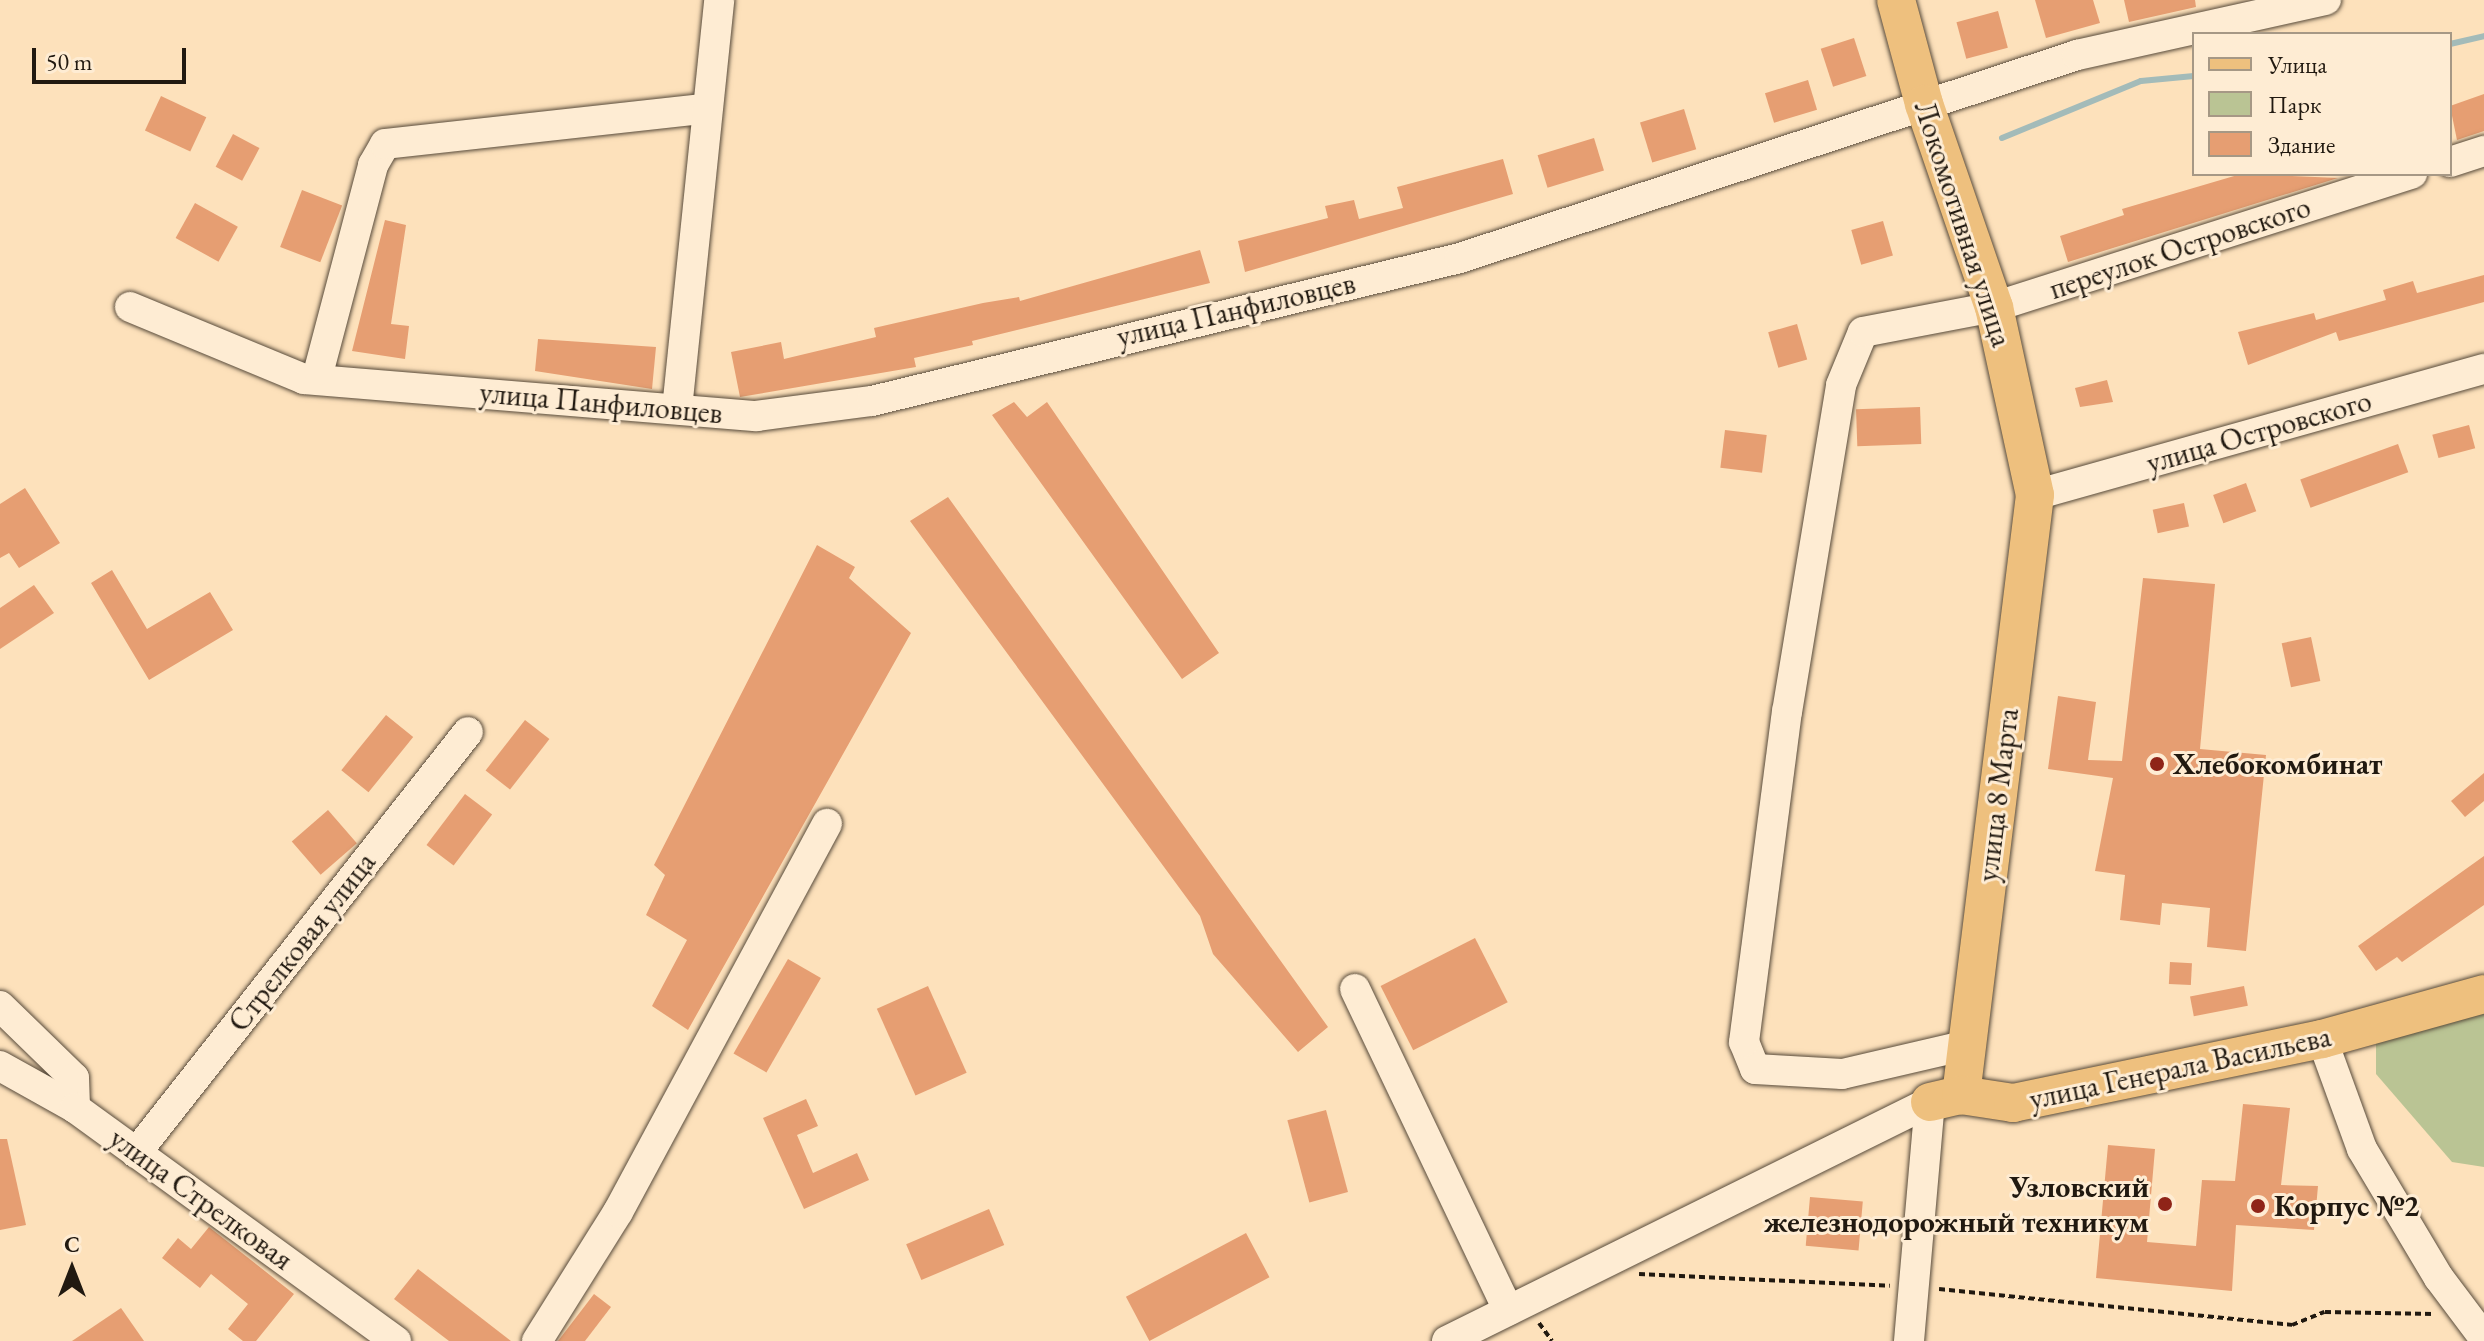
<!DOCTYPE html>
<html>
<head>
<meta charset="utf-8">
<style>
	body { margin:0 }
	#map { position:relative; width:2484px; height:1341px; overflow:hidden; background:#fde1bb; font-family:"EB Garamond",serif }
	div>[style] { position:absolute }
	.green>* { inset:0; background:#bac494 }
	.stream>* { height:6px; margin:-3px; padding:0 3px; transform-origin:3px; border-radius:3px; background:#a3bbb9 }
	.building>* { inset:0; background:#e69e72; transform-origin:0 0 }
	.path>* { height:4px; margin-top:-2px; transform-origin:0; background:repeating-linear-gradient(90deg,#211910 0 6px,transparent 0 10px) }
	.roads { filter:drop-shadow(0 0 2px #584b3b) drop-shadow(0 0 2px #584b3b) }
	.minor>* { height:30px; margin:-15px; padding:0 15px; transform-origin:15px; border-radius:15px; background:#feecd3 }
	.major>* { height:38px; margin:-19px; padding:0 19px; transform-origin:19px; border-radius:19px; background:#eec07e }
	.dots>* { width:22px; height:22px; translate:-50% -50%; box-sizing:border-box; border:4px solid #feecd3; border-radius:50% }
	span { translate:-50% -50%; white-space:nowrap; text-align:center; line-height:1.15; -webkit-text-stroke:6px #feecd3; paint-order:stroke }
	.street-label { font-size:30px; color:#211910 }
	.poi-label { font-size:30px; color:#211910; font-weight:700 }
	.left { translate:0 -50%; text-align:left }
	.right { translate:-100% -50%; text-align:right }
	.legend { position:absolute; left:2192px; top:32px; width:260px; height:144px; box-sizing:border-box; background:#feecd3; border:2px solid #a69885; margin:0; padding:10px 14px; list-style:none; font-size:24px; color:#211910 }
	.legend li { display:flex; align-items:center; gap:16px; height:40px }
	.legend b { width:40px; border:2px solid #a69885 }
	.north { position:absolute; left:32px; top:1229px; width:80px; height:80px; -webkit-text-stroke:6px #feecd3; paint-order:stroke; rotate:0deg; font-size:22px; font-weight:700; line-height:32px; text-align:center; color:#211910 }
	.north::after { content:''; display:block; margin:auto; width:28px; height:36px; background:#211910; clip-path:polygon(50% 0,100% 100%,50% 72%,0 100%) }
	.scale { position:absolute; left:32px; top:48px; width:154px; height:36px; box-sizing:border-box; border:4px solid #211910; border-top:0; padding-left:10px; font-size:24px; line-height:28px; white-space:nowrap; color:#211910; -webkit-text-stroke:6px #feecd3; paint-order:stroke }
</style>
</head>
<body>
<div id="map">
	<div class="green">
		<div style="clip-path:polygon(2484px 1006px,2484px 1167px,2452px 1162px,2376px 1074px,2376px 1036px)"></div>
	</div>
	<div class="stream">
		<div style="left:2450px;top:44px;width:35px;rotate:-13deg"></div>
		<div style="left:2002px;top:138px;width:150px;rotate:-22.3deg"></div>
		<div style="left:2141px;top:81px;width:53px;rotate:-5.4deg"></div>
	</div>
	<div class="building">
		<div style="clip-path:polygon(2035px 0,2093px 0,2100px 23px,2046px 38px)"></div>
		<div style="clip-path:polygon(2124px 0,2195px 0,2196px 7px,2129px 22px)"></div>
		<div style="left:1998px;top:11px;width:38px;height:43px;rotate:75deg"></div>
		<div style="left:1854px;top:38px;width:40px;height:35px;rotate:72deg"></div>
		<div style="left:1808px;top:80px;width:31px;height:45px;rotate:73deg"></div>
		<div style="clip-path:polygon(2484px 94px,2484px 131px,2457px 140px,2450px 106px)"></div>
		<div style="left:161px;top:96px;width:50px;height:38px;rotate:25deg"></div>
		<div style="left:1684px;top:109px;width:42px;height:46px;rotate:73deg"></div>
		<div style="left:233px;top:134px;width:30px;height:37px;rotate:28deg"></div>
		<div style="left:1594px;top:138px;width:34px;height:59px;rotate:73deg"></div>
		<div style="clip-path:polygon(1503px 159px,1513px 194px,1245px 272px,1238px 241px,1328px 218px,1325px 206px,1354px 200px,1359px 219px,1403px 208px,1397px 187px)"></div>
		<div style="clip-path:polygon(2241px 174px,2338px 178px,2068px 262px,2060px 236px,2124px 215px,2122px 209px)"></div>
		<div style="left:302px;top:190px;width:43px;height:61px;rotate:21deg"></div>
		<div style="left:195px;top:203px;width:49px;height:40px;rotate:29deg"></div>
		<div style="clip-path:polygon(385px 220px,406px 225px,391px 324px,409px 326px,405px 359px,352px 351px)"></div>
		<div style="left:1883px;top:221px;width:36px;height:33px;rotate:74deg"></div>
		<div style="clip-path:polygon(1200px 250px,1210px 283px,972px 341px,973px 345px,914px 358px,916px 367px,740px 397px,731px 352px,781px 342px,784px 359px,876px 337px,874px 328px,983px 303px,1019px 297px,1020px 301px)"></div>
		<div style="clip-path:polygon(2484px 275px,2484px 302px,2339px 341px,2336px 332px,2248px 365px,2238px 332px,2314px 313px,2316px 320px,2386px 300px,2383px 290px,2413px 281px,2417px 293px)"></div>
		<div style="left:1797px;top:324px;width:37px;height:30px;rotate:74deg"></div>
		<div style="clip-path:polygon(538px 339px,656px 347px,652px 389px,535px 371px)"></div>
		<div style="clip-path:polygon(2107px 380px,2113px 402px,2080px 407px,2075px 388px)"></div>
		<div style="clip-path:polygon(1014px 402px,1027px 417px,1047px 402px,1219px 653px,1182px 679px,992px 415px)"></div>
		<div style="left:1920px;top:407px;width:37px;height:64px;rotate:88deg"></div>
		<div style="left:2469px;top:425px;width:24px;height:38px;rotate:75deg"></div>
		<div style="left:1725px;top:430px;width:42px;height:38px;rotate:7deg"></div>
		<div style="left:2398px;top:444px;width:30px;height:104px;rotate:70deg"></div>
		<div style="left:2246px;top:483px;width:30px;height:35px;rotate:70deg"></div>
		<div style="clip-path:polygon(25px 488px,60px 543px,19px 568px,9px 553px,0 558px,0 504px)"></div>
		<div style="clip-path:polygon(948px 497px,1328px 1027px,1298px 1052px,1213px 954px,1200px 916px,910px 521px)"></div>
		<div style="left:2184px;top:503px;width:24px;height:32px;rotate:78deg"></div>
		<div style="clip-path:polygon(817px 545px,855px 567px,849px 578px,911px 633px,688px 1030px,652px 1006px,687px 940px,646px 915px,665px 875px,654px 865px)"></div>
		<div style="clip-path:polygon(112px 570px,147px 629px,210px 592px,233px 630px,149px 680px,91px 583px)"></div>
		<div style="clip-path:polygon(2143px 578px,2215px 584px,2200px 749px,2266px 755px,2246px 951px,2207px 947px,2210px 908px,2162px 903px,2160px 925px,2120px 920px,2125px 875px,2095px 871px,2113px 778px,2048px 769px,2058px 696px,2096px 702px,2088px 760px,2122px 761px)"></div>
		<div style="clip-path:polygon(34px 585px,54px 613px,0 649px,0 608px)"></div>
		<div style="left:2311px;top:637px;width:45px;height:30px;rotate:78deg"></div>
		<div style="left:386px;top:715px;width:35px;height:71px;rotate:39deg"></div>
		<div style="left:525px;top:720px;width:31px;height:64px;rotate:38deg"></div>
		<div style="clip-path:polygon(2484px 773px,2484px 801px,2465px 817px,2451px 801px)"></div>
		<div style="left:465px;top:794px;width:34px;height:64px;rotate:37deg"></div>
		<div style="left:328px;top:810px;width:44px;height:48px;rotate:49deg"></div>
		<div style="clip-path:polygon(2484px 856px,2484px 905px,2402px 962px,2397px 957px,2376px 971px,2358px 946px)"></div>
		<div style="left:1475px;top:938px;width:72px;height:106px;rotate:63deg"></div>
		<div style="left:788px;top:959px;width:38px;height:109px;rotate:30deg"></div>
		<div style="left:2170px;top:962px;width:22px;height:22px;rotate:3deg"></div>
		<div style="left:928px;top:986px;width:95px;height:56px;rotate:66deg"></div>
		<div style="left:2244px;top:986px;width:20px;height:55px;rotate:79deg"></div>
		<div style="clip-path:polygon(806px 1099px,818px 1126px,797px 1135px,813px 1173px,857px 1153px,869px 1180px,804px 1209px,763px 1118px)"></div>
		<div style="clip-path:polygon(2243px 1104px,2290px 1108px,2281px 1185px,2318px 1186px,2314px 1230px,2236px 1225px,2232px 1291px,2096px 1278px,2108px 1145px,2155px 1149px,2147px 1242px,2196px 1246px,2202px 1180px,2235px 1181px)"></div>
		<div style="left:1326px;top:1110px;width:85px;height:40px;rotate:75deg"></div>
		<div style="clip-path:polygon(0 1139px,7px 1139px,26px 1225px,0 1230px)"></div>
		<div style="left:1810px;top:1197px;width:53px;height:49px;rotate:5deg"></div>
		<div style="left:989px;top:1209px;width:39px;height:90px;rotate:67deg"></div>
		<div style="clip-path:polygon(209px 1227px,294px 1294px,256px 1341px,243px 1341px,228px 1329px,248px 1304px,211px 1274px,200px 1288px,162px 1258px,178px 1238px,191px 1249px)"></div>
		<div style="left:1246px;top:1233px;width:50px;height:136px;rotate:62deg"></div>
		<div style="clip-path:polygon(418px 1269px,511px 1341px,449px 1341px,394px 1299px)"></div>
		<div style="clip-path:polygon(594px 1294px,611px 1307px,585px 1341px,558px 1341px)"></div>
		<div style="clip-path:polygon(121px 1308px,144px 1341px,72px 1341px)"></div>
	</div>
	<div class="path">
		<div style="left:1639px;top:1274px;width:251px;rotate:2.7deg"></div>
		<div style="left:1939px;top:1289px;width:355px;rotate:5.8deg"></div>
		<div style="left:2292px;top:1325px;width:35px;rotate:-22deg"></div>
		<div style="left:2325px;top:1312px;width:109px;rotate:1.1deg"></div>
		<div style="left:1539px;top:1323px;width:22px;rotate:54deg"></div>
	</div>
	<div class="roads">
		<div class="minor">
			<div style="left:2450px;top:162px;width:36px;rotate:-18deg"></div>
			<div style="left:130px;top:307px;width:188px;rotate:22.5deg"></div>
			<div style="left:304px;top:379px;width:454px;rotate:4.7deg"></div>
			<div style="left:756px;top:416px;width:117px;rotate:-7.4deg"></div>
			<div style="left:872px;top:401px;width:605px;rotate:-13.67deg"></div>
			<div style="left:1460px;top:258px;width:650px;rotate:-18.21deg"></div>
			<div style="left:2077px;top:55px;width:255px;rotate:-12.5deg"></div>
			<div style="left:319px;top:370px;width:212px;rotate:-75.2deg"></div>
			<div style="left:373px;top:165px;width:24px;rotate:-60deg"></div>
			<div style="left:385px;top:144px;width:321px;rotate:-6.3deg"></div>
			<div style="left:677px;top:409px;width:411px;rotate:-84.1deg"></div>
			<div style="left:2035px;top:495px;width:466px;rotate:-15.7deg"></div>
			<div style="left:1355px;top:989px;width:356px;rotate:64.5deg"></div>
			<div style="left:0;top:1006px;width:103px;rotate:44.2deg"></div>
			<div style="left:74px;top:1078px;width:30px;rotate:88deg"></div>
			<div style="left:2322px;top:1039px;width:117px;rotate:70deg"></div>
			<div style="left:2362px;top:1149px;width:150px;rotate:59.2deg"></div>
			<div style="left:2439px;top:1278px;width:75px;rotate:53.1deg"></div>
			<div style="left:1967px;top:1045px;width:128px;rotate:166.9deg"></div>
			<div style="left:1842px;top:1074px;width:87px;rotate:-176.7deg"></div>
			<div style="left:1755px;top:1069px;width:29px;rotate:-112deg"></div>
			<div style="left:1744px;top:1042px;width:333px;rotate:-82.6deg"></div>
			<div style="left:1787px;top:712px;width:331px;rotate:-80.6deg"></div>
			<div style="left:1841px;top:385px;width:57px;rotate:-67.5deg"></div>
			<div style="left:1863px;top:332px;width:133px;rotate:-10.8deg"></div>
			<div style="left:1994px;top:307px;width:439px;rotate:-17.7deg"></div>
			<div style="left:0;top:1066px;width:86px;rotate:29.2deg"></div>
			<div style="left:75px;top:1108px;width:397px;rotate:36deg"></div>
			<div style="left:136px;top:1153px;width:536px;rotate:-51.74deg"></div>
			<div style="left:537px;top:1341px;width:152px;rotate:-57.9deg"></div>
			<div style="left:618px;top:1212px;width:441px;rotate:-61.7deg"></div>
			<div style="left:1447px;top:1341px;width:539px;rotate:-26.33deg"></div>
			<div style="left:1909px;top:1341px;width:240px;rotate:-85deg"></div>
		</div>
		<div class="major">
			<div style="left:1896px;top:0;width:108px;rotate:74.9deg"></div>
			<div style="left:1924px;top:104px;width:215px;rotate:71deg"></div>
			<div style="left:1994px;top:307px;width:192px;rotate:77.7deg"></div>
			<div style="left:2035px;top:495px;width:605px;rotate:97.03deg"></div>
			<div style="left:1930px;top:1102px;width:32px;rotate:-13deg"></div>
			<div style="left:1961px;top:1095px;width:53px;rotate:8.7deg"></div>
			<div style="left:2013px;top:1103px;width:316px;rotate:-11.7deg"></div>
			<div style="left:2322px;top:1039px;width:168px;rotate:-15.5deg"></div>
		</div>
	</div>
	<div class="dots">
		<div style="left:2157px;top:764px;background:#8f2418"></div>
		<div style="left:2165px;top:1204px;background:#8f2418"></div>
		<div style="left:2258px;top:1206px;background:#8f2418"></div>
	</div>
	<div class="street-label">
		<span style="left:1963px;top:224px;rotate:72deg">Локомотивная улица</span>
		<span style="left:2180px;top:248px;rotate:-18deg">переулок Островского</span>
		<span style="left:1236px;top:310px;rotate:-13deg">улица Панфиловцев</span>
		<span style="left:601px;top:403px;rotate:5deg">улица Панфиловцев</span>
		<span style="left:2259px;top:432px;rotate:-16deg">улица Островского</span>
		<span style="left:1998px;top:795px;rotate:-83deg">улица 8 Марта</span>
		<span style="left:302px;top:942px;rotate:-52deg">Стрелковая улица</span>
		<span style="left:2180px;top:1068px;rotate:-12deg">улица Генерала Васильева</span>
		<span style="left:201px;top:1199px;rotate:36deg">улица Стрелковая</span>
	</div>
	<div class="poi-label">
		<span class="left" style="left:2173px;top:764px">Хлебокомбинат</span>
		<span class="right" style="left:2149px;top:1204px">Узловский<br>железнодорожный техникум</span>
		<span class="left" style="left:2274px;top:1206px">Корпус №2</span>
	</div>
	<ul class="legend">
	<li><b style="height:10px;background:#eec07e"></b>Улица</li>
	<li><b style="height:22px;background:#bac494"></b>Парк</li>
	<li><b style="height:22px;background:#e69e72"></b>Здание</li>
	</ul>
	<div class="north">С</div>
	<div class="scale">50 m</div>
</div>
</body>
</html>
